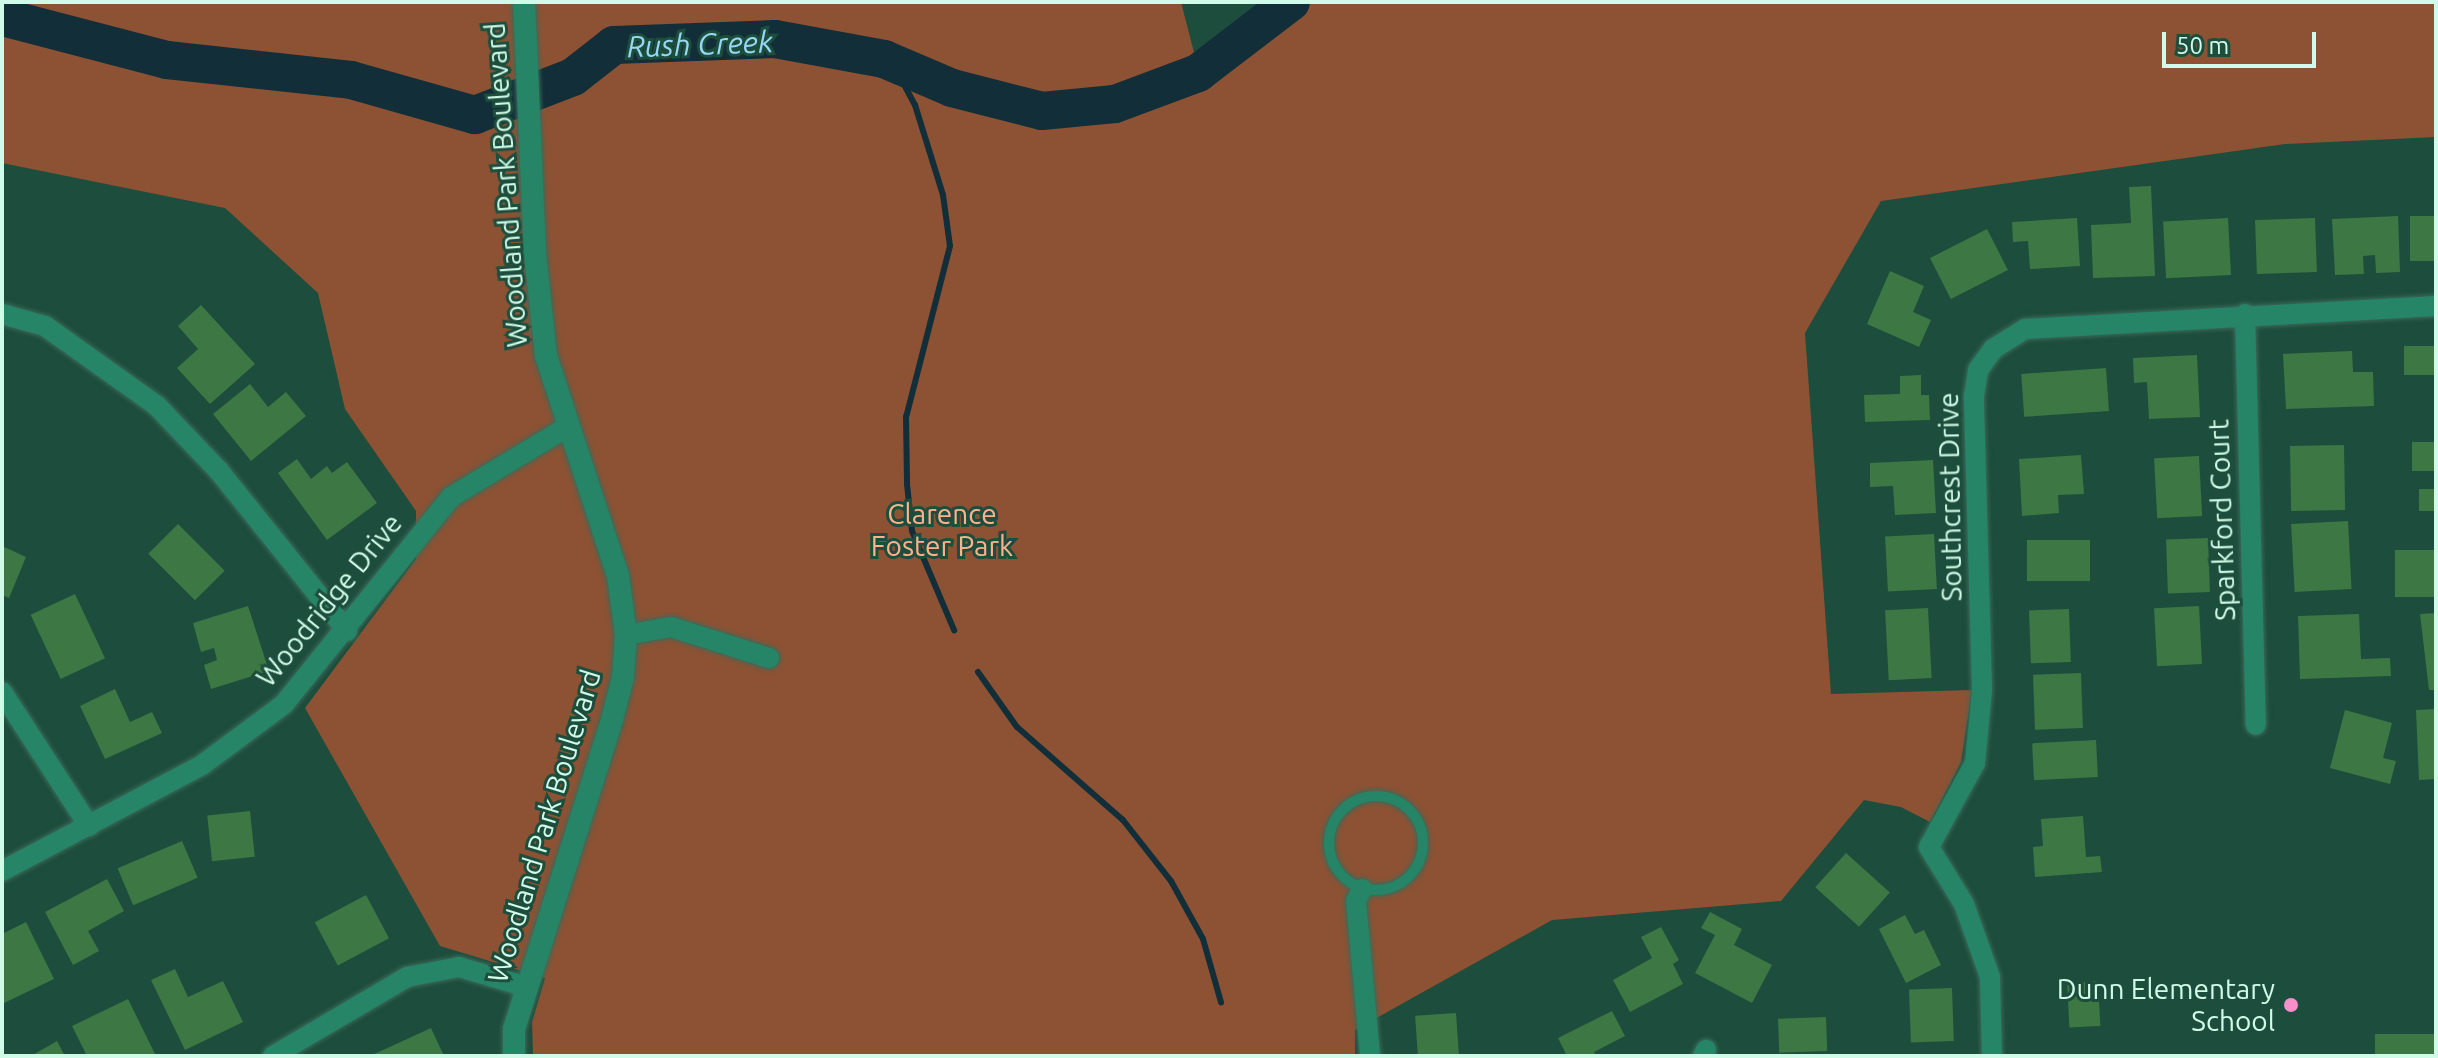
<!DOCTYPE html>
<html>
<head>
<meta charset="utf-8">
<style>
	body { margin:0 }
	#map { position:relative; width:2438px; height:1058px; overflow:hidden; background:#1d4d3c; font-family:Ubuntu,sans-serif }
	div>[style] { position:absolute }
	.green>* { inset:0; background:#8d5234 }
	.stream>* { height:6px; margin:-3px; padding:0 3px; transform-origin:3px; border-radius:3px; background:#122e39 }
	.river>* { height:38px; margin:-19px; padding:0 19px; transform-origin:19px; border-radius:19px; background:#122e39 }
	.building>* { inset:0; background:#3d7744; transform-origin:0 0 }
	.roads { filter:drop-shadow(0 0 2px #3a6a5a) drop-shadow(0 0 2px #3a6a5a) }
	.service>* { height:10px; margin:-5px; padding:0 5px; transform-origin:5px; border-radius:5px; background:#268566 }
	.service>.ring { margin:-5px; padding:0; box-sizing:content-box; background:none; border:10px solid #268566; border-radius:50% }
	.minor>* { height:20px; margin:-10px; padding:0 10px; transform-origin:10px; border-radius:10px; background:#268566 }
	.tertiary>* { height:22px; margin:-11px; padding:0 11px; transform-origin:11px; border-radius:11px; background:#268566 }
	.dots>* { width:22px; height:22px; translate:-50% -50%; box-sizing:border-box; border:4px solid #1d4d3c; border-radius:50% }
	span { translate:-50% -50%; white-space:nowrap; text-align:center; line-height:1.15; -webkit-text-stroke:6px #1d4d3c; paint-order:stroke }
	.street-label { font-size:28px; color:#d0fbe8 }
	.park-label { font-size:28px; color:#fdb18c }
	.poi-label { font-size:28px; color:#d0fbe8 }
	.right { translate:-100% -50%; text-align:right }
	.water-label { font-size:30px; color:#96d7f3; font-style:italic }
	.frame { position:absolute; inset:0; border:4px solid #d0fbe8; pointer-events:none }
	.scale { position:absolute; left:2162px; top:32px; width:154px; height:36px; box-sizing:border-box; border:4px solid #d0fbe8; border-top:0; padding-left:10px; font-size:24px; line-height:28px; white-space:nowrap; color:#d0fbe8; -webkit-text-stroke:6px #1d4d3c; paint-order:stroke }
</style>
</head>
<body>
<div id="map">
	<div class="green">
		<div style="clip-path:polygon(2px 2px,1181px 2px,1199px 72px,1291px 2px,2436px 2px,2436px 137px,2285px 144px,1881px 201px,1805px 333px,1831px 694px,1972px 690px,1961px 762px,1930px 822px,1901px 807px,1864px 800px,1781px 901px,1552px 920px,1355px 1030px,1355px 1056px,533px 1056px,532px 1022px,545px 978px,440px 946px,305px 708px,416px 559px,416px 511px,345px 409px,318px 293px,225px 208px,2px 163px)"></div>
	</div>
	<div class="stream">
		<div style="left:892px;top:62px;width:49px;rotate:61.9deg"></div>
		<div style="left:915px;top:105px;width:94px;rotate:72.7deg"></div>
		<div style="left:943px;top:195px;width:51px;rotate:82.2deg"></div>
		<div style="left:950px;top:246px;width:177px;rotate:104.4deg"></div>
		<div style="left:906px;top:417px;width:67px;rotate:89.1deg"></div>
		<div style="left:907px;top:484px;width:47px;rotate:83.9deg"></div>
		<div style="left:912px;top:531px;width:108px;rotate:67deg"></div>
		<div style="left:978px;top:672px;width:67px;rotate:54.7deg"></div>
		<div style="left:1017px;top:727px;width:141px;rotate:41.3deg"></div>
		<div style="left:1123px;top:820px;width:78px;rotate:51.8deg"></div>
		<div style="left:1171px;top:881px;width:66px;rotate:61.1deg"></div>
		<div style="left:1203px;top:939px;width:66px;rotate:74.1deg"></div>
	</div>
	<div class="river">
		<div style="left:2px;top:17px;width:171px;rotate:14.6deg"></div>
		<div style="left:167px;top:60px;width:185px;rotate:6.2deg"></div>
		<div style="left:351px;top:80px;width:129px;rotate:15.8deg"></div>
		<div style="left:475px;top:115px;width:105px;rotate:-21.2deg"></div>
		<div style="left:573px;top:77px;width:52px;rotate:-38deg"></div>
		<div style="left:614px;top:45px;width:161px;rotate:-2.1deg"></div>
		<div style="left:775px;top:39px;width:111px;rotate:10.4deg"></div>
		<div style="left:884px;top:59px;width:74px;rotate:23.1deg"></div>
		<div style="left:952px;top:88px;width:93px;rotate:14.3deg"></div>
		<div style="left:1042px;top:111px;width:73px;rotate:-5.5deg"></div>
		<div style="left:1115px;top:104px;width:89px;rotate:-20.5deg"></div>
		<div style="left:1198px;top:73px;width:117px;rotate:-37.4deg"></div>
	</div>
	<div class="building">
		<div style="clip-path:polygon(2151px 186px,2155px 276px,2093px 278px,2091px 225px,2131px 223px,2129px 187px)"></div>
		<div style="clip-path:polygon(2398px 216px,2400px 272px,2376px 273px,2375px 255px,2363px 256px,2364px 274px,2335px 275px,2332px 219px)"></div>
		<div style="left:2436px;top:216px;width:45px;height:26px;rotate:90deg"></div>
		<div style="clip-path:polygon(2077px 218px,2080px 266px,2030px 269px,2028px 241px,2013px 242px,2012px 222px)"></div>
		<div style="left:2228px;top:218px;width:57px;height:65px;rotate:87deg"></div>
		<div style="left:2315px;top:218px;width:54px;height:60px;rotate:88deg"></div>
		<div style="left:1987px;top:229px;width:46px;height:64px;rotate:63deg"></div>
		<div style="clip-path:polygon(1890px 271px,1924px 286px,1913px 312px,1931px 320px,1919px 347px,1867px 324px)"></div>
		<div style="clip-path:polygon(201px 305px,255px 364px,210px 404px,177px 368px,198px 349px,178px 326px)"></div>
		<div style="left:2436px;top:346px;width:29px;height:32px;rotate:90deg"></div>
		<div style="clip-path:polygon(2352px 351px,2353px 372px,2373px 372px,2374px 406px,2286px 409px,2283px 354px)"></div>
		<div style="clip-path:polygon(2197px 355px,2200px 417px,2149px 419px,2147px 382px,2134px 383px,2133px 358px)"></div>
		<div style="left:2106px;top:368px;width:43px;height:85px;rotate:86deg"></div>
		<div style="clip-path:polygon(1921px 375px,1921px 395px,1929px 395px,1930px 420px,1865px 422px,1864px 395px,1900px 394px,1900px 376px)"></div>
		<div style="clip-path:polygon(250px 384px,268px 407px,286px 392px,306px 416px,251px 461px,213px 414px)"></div>
		<div style="left:2436px;top:442px;width:29px;height:24px;rotate:90deg"></div>
		<div style="left:2344px;top:445px;width:65px;height:54px;rotate:89deg"></div>
		<div style="clip-path:polygon(2081px 455px,2084px 494px,2058px 495px,2059px 513px,2022px 516px,2019px 459px)"></div>
		<div style="left:2199px;top:456px;width:60px;height:45px;rotate:87deg"></div>
		<div style="clip-path:polygon(297px 459px,311px 479px,327px 466px,332px 473px,347px 462px,377px 503px,327px 540px,278px 473px)"></div>
		<div style="clip-path:polygon(1933px 460px,1936px 513px,1895px 515px,1893px 486px,1870px 487px,1870px 463px)"></div>
		<div style="left:2436px;top:489px;width:22px;height:17px;rotate:90deg"></div>
		<div style="left:2348px;top:521px;width:68px;height:57px;rotate:87deg"></div>
		<div style="left:178px;top:524px;width:66px;height:42px;rotate:45deg"></div>
		<div style="left:1934px;top:534px;width:55px;height:49px;rotate:87deg"></div>
		<div style="left:2208px;top:538px;width:54px;height:42px;rotate:88deg"></div>
		<div style="left:2027px;top:540px;width:63px;height:41px"></div>
		<div style="clip-path:polygon(2px 546px,26px 557px,9px 598px,2px 595px)"></div>
		<div style="left:2436px;top:550px;width:47px;height:41px;rotate:90deg"></div>
		<div style="left:75px;top:594px;width:71px;height:49px;rotate:65deg"></div>
		<div style="clip-path:polygon(248px 606px,269px 671px,211px 689px,204px 665px,217px 660px,214px 648px,201px 652px,193px 623px)"></div>
		<div style="left:2199px;top:606px;width:58px;height:45px;rotate:87deg"></div>
		<div style="left:1928px;top:608px;width:70px;height:43px;rotate:87deg"></div>
		<div style="left:2069px;top:609px;width:53px;height:40px;rotate:88deg"></div>
		<div style="clip-path:polygon(2436px 613px,2436px 690px,2429px 690px,2420px 614px)"></div>
		<div style="clip-path:polygon(2359px 614px,2361px 659px,2390px 658px,2391px 676px,2300px 679px,2298px 616px)"></div>
		<div style="left:2081px;top:673px;width:55px;height:48px;rotate:88deg"></div>
		<div style="clip-path:polygon(115px 689px,130px 722px,152px 712px,162px 733px,105px 759px,80px 706px)"></div>
		<div style="clip-path:polygon(2436px 709px,2435px 779px,2419px 780px,2416px 710px)"></div>
		<div style="clip-path:polygon(2345px 710px,2392px 723px,2383px 758px,2396px 761px,2390px 784px,2330px 768px)"></div>
		<div style="left:2096px;top:740px;width:37px;height:64px;rotate:87deg"></div>
		<div style="left:250px;top:811px;width:46px;height:43px;rotate:84deg"></div>
		<div style="clip-path:polygon(2083px 816px,2086px 857px,2100px 856px,2102px 872px,2035px 877px,2033px 847px,2043px 846px,2041px 819px)"></div>
		<div style="left:182px;top:841px;width:40px;height:70px;rotate:67deg"></div>
		<div style="left:1846px;top:853px;width:59px;height:46px;rotate:42deg"></div>
		<div style="clip-path:polygon(107px 879px,124px 911px,88px 931px,99px 951px,73px 965px,45px 912px)"></div>
		<div style="left:366px;top:895px;width:49px;height:58px;rotate:62deg"></div>
		<div style="clip-path:polygon(1710px 912px,1742px 929px,1734px 945px,1772px 965px,1752px 1003px,1695px 973px,1715px 935px,1701px 928px)"></div>
		<div style="clip-path:polygon(1905px 915px,1915px 934px,1924px 930px,1941px 965px,1906px 983px,1879px 929px)"></div>
		<div style="clip-path:polygon(26px 922px,54px 979px,2px 1004px,2px 934px)"></div>
		<div style="clip-path:polygon(1661px 927px,1679px 960px,1673px 964px,1683px 984px,1630px 1012px,1613px 980px,1652px 958px,1641px 937px)"></div>
		<div style="clip-path:polygon(175px 969px,188px 997px,223px 981px,243px 1022px,185px 1050px,151px 980px)"></div>
		<div style="left:2098px;top:981px;width:45px;height:31px;rotate:87deg"></div>
		<div style="left:1952px;top:988px;width:53px;height:43px;rotate:88deg"></div>
		<div style="clip-path:polygon(128px 999px,156px 1056px,87px 1056px,72px 1026px)"></div>
		<div style="clip-path:polygon(1612px 1011px,1625px 1036px,1594px 1052px,1596px 1056px,1567px 1056px,1558px 1038px)"></div>
		<div style="left:1456px;top:1013px;width:43px;height:41px;rotate:86deg"></div>
		<div style="left:1826px;top:1017px;width:34px;height:48px;rotate:88deg"></div>
		<div style="clip-path:polygon(431px 1028px,444px 1056px,370px 1056px)"></div>
		<div style="left:2436px;top:1034px;width:22px;height:61px;rotate:90deg"></div>
		<div style="clip-path:polygon(57px 1041px,65px 1056px,31px 1056px)"></div>
	</div>
	<div class="roads">
		<div class="service">
			<div class="ring" style="left:1329px;top:796px;width:84px;height:84px"></div>
		</div>
		<div class="minor">
			<div style="left:2px;top:314px;width:45px;rotate:15.6deg"></div>
			<div style="left:45px;top:326px;width:138px;rotate:35.5deg"></div>
			<div style="left:157px;top:406px;width:90px;rotate:46.4deg"></div>
			<div style="left:219px;top:471px;width:205px;rotate:51.3deg"></div>
			<div style="left:2245px;top:314px;width:411px;rotate:88.5deg"></div>
			<div style="left:626px;top:635px;width:46px;rotate:-10.1deg"></div>
			<div style="left:671px;top:627px;width:103px;rotate:17.6deg"></div>
			<div style="left:2px;top:692px;width:160px;rotate:57deg"></div>
			<div style="left:2px;top:871px;width:226px;rotate:-27.9deg"></div>
			<div style="left:202px;top:765px;width:102px;rotate:-36.6deg"></div>
			<div style="left:284px;top:704px;width:266px;rotate:-51.1deg"></div>
			<div style="left:451px;top:497px;width:135px;rotate:-31.1deg"></div>
			<div style="left:1362px;top:889px;width:13px;rotate:117deg"></div>
			<div style="left:1356px;top:901px;width:156px;rotate:84.8deg"></div>
			<div style="left:273px;top:1056px;width:156px;rotate:-30.5deg"></div>
			<div style="left:407px;top:977px;width:53px;rotate:-10.9deg"></div>
			<div style="left:459px;top:967px;width:71px;rotate:16.4deg"></div>
			<div style="left:1703px;top:1056px;width:7px;rotate:-63deg"></div>
			<div style="left:1992px;top:1056px;width:79px;rotate:-91.5deg"></div>
			<div style="left:1990px;top:977px;width:77px;rotate:-109.6deg"></div>
			<div style="left:1964px;top:904px;width:67px;rotate:-121.6deg"></div>
			<div style="left:1929px;top:847px;width:96px;rotate:-61.3deg"></div>
			<div style="left:1975px;top:763px;width:73px;rotate:-84.5deg"></div>
			<div style="left:1982px;top:690px;width:294px;rotate:-91.6deg"></div>
			<div style="left:1974px;top:396px;width:26px;rotate:-81deg"></div>
			<div style="left:1978px;top:370px;width:26px;rotate:-54deg"></div>
			<div style="left:1993px;top:349px;width:38px;rotate:-32deg"></div>
			<div style="left:2025px;top:329px;width:412px;rotate:-3.2deg"></div>
		</div>
		<div class="tertiary">
			<div style="left:514px;top:1056px;width:27px;rotate:-90deg"></div>
			<div style="left:514px;top:1029px;width:324px;rotate:-72.4deg"></div>
			<div style="left:612px;top:720px;width:44px;rotate:-75.7deg"></div>
			<div style="left:623px;top:677px;width:42px;rotate:-85.9deg"></div>
			<div style="left:626px;top:635px;width:60px;rotate:-97.7deg"></div>
			<div style="left:618px;top:576px;width:231px;rotate:-108.1deg"></div>
			<div style="left:546px;top:356px;width:104px;rotate:-96.1deg"></div>
			<div style="left:535px;top:253px;width:251px;rotate:-92.5deg"></div>
		</div>
	</div>
	<div class="dots">
		<div style="left:2291px;top:1005px;background:#f98fca"></div>
	</div>
	<div class="street-label">
		<span style="left:506px;top:185px;rotate:-94deg">Woodland Park Boulevard</span>
		<span style="left:1950px;top:497px;rotate:-91deg">Southcrest Drive</span>
		<span style="left:2222px;top:520px;rotate:-92deg">Sparkford Court</span>
		<span style="left:329px;top:600px;rotate:-51deg">Woodridge Drive</span>
		<span style="left:544px;top:826px;rotate:-73deg">Woodland Park Boulevard</span>
	</div>
	<div class="park-label">
		<span style="left:942px;top:530px">Clarence<br>Foster Park</span>
	</div>
	<div class="poi-label">
		<span class="right" style="left:2275px;top:1005px">Dunn Elementary<br>School</span>
	</div>
	<div class="water-label">
		<span style="left:700px;top:44px;rotate:-2deg">Rush Creek</span>
	</div>
	<div class="frame"></div>
	<div class="scale">50 m</div>
</div>
</body>
</html>
